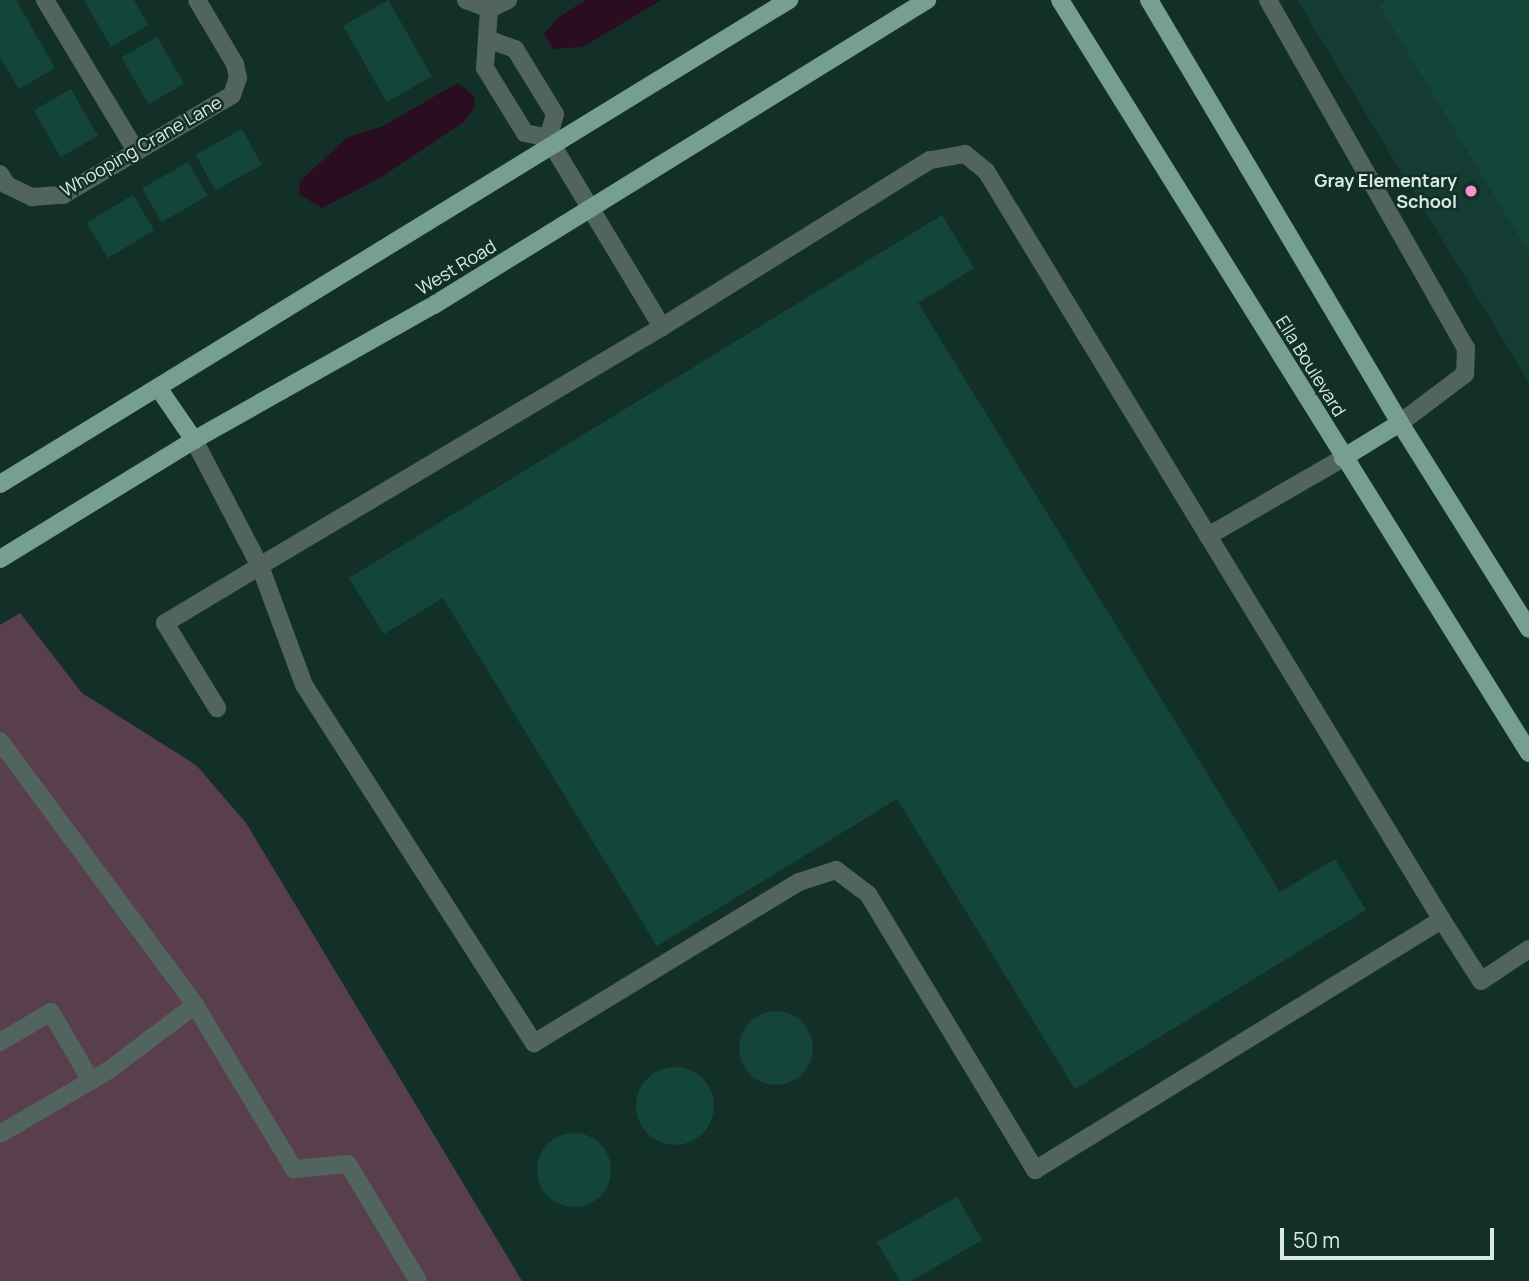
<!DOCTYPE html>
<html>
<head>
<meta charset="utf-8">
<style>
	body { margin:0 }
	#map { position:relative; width:1529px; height:1281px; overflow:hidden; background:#133028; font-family:Manrope,sans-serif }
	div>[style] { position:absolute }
	.built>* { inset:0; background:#143c32 }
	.green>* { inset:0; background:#593f4e }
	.water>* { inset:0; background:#2a0d20 }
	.building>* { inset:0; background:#144539; transform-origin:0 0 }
	.round { border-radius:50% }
	.minor>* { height:18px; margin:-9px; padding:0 9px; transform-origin:9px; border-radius:9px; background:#51645e }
	.major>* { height:18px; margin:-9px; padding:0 9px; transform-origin:9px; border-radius:9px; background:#769e92 }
	.dots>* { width:19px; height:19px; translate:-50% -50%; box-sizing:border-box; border:4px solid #133028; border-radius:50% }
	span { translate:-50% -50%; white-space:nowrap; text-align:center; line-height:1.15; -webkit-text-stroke:5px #133028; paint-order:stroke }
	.street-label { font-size:18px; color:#d9e9e4 }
	.poi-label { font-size:18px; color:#d9e9e4; font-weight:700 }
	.right { translate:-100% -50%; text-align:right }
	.scale { position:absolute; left:1280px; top:1228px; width:214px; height:32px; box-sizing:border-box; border:4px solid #d9e9e4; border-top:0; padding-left:9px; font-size:21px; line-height:24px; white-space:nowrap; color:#d9e9e4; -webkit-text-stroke:5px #133028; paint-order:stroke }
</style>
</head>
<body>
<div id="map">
	<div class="built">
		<div style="clip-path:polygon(1297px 0,1529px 0,1529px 383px)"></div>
	</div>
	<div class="green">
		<div style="clip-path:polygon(20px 613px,82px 693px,196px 765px,246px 823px,522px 1281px,0 1281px,0 625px)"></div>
	</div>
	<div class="water">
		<div style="clip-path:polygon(586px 0,661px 0,583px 47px,553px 49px,544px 34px,559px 17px)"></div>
		<div style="clip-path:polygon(458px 83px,474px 96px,475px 107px,464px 122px,380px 178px,322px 208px,299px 194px,300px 181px,348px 137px,383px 126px)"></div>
	</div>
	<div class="building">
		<div style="clip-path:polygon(0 0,16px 0,55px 68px,19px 89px,0 57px)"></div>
		<div style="clip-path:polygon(84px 0,134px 0,148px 25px,111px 47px)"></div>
		<div style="left:388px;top:0;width:88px;height:52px;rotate:60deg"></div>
		<div style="clip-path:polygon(1386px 0,1529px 0,1529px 253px,1379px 5px)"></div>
		<div style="left:157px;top:37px;width:54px;height:41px;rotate:60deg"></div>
		<div style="left:71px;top:89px;width:54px;height:43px;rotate:60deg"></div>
		<div style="left:242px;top:129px;width:41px;height:53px;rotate:61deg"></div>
		<div style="left:188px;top:162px;width:39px;height:53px;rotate:60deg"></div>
		<div style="left:133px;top:195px;width:41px;height:54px;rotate:59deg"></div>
		<div style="clip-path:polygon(942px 215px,974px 268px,918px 303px,1280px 892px,1335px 859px,1366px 910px,1075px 1089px,897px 799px,657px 946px,443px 598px,384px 634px,349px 578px)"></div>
		<div class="round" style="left:739px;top:1011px;width:74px;height:74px"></div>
		<div class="round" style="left:636px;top:1067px;width:78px;height:78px"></div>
		<div class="round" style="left:537px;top:1133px;width:74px;height:74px"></div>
		<div style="clip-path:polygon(957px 1197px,982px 1240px,911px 1281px,900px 1281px,877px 1242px)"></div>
	</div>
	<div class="minor">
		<div style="left:45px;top:0;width:176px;rotate:58.9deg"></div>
		<div style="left:466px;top:0;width:25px;rotate:21deg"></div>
		<div style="left:489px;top:9px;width:21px;rotate:-25deg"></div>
		<div style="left:1268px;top:0;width:400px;rotate:60.4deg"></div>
		<div style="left:1466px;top:348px;width:26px;rotate:92deg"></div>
		<div style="left:1465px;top:374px;width:81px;rotate:143deg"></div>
		<div style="left:489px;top:9px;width:59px;rotate:93.9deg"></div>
		<div style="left:485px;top:68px;width:76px;rotate:58.4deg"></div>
		<div style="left:525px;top:133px;width:24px;rotate:12deg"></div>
		<div style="left:490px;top:40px;width:27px;rotate:20deg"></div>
		<div style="left:515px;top:49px;width:76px;rotate:58.4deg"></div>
		<div style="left:555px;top:114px;width:25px;rotate:106deg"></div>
		<div style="left:548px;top:138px;width:221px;rotate:58.9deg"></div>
		<div style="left:662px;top:327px;width:468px;rotate:149.3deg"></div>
		<div style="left:260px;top:566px;width:127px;rotate:69.7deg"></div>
		<div style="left:304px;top:685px;width:426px;rotate:57.3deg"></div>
		<div style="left:534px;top:1043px;width:310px;rotate:-31.3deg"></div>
		<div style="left:799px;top:882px;width:39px;rotate:-18deg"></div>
		<div style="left:836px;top:870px;width:40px;rotate:37deg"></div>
		<div style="left:868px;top:894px;width:323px;rotate:58.8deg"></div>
		<div style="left:1035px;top:1170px;width:478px;rotate:-31.6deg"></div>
		<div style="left:1442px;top:920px;width:877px;rotate:-121.33deg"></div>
		<div style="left:986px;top:171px;width:27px;rotate:-141deg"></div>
		<div style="left:965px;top:154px;width:36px;rotate:170deg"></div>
		<div style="left:930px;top:160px;width:316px;rotate:148.1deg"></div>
		<div style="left:0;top:174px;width:13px;rotate:58deg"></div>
		<div style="left:7px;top:185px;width:28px;rotate:26deg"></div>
		<div style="left:32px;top:197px;width:31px;rotate:-4deg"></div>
		<div style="left:63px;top:195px;width:196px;rotate:-30.6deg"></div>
		<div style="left:232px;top:95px;width:18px;rotate:-71deg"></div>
		<div style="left:238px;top:78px;width:14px;rotate:-102deg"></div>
		<div style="left:235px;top:64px;width:74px;rotate:-120.7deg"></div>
		<div style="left:194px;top:440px;width:142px;rotate:62.4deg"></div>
		<div style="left:260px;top:566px;width:111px;rotate:149deg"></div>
		<div style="left:165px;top:623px;width:100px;rotate:58.5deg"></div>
		<div style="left:1208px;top:536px;width:156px;rotate:-30deg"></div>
		<div style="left:0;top:741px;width:328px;rotate:53.5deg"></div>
		<div style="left:195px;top:1005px;width:108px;rotate:142.9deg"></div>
		<div style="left:109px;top:1070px;width:126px;rotate:149.6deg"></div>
		<div style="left:1442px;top:920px;width:72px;rotate:57.4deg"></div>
		<div style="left:1481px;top:981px;width:58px;rotate:-33.7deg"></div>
		<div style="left:195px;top:1005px;width:192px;rotate:58.9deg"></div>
		<div style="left:294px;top:1169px;width:54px;rotate:-5.3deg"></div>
		<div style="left:348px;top:1164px;width:136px;rotate:59.1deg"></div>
		<div style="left:0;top:1042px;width:59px;rotate:-30.5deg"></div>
		<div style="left:51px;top:1012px;width:80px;rotate:59.9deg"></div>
	</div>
	<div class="major">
		<div style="left:1060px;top:0;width:887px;rotate:58.08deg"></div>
		<div style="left:1149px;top:0;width:492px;rotate:59.3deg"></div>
		<div style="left:1400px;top:423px;width:243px;rotate:57.9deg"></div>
		<div style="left:159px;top:389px;width:62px;rotate:55.5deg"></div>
		<div style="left:1343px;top:458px;width:67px;rotate:-31.6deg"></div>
		<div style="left:0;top:484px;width:926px;rotate:-31.53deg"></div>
		<div style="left:0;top:559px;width:228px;rotate:-31.5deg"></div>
		<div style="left:194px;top:440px;width:275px;rotate:-29.4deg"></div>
		<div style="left:434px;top:305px;width:580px;rotate:-31.74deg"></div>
	</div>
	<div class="dots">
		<div style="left:1471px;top:191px;background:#f690d0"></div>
	</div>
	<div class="street-label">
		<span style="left:141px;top:146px;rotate:-30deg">Whooping Crane Lane</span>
		<span style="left:456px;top:267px;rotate:-31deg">West Road</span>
		<span style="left:1311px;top:366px;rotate:58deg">Ella Boulevard</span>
	</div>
	<div class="poi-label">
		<span class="right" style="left:1457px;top:191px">Gray Elementary<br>School</span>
	</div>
	<div class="scale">50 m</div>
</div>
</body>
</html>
